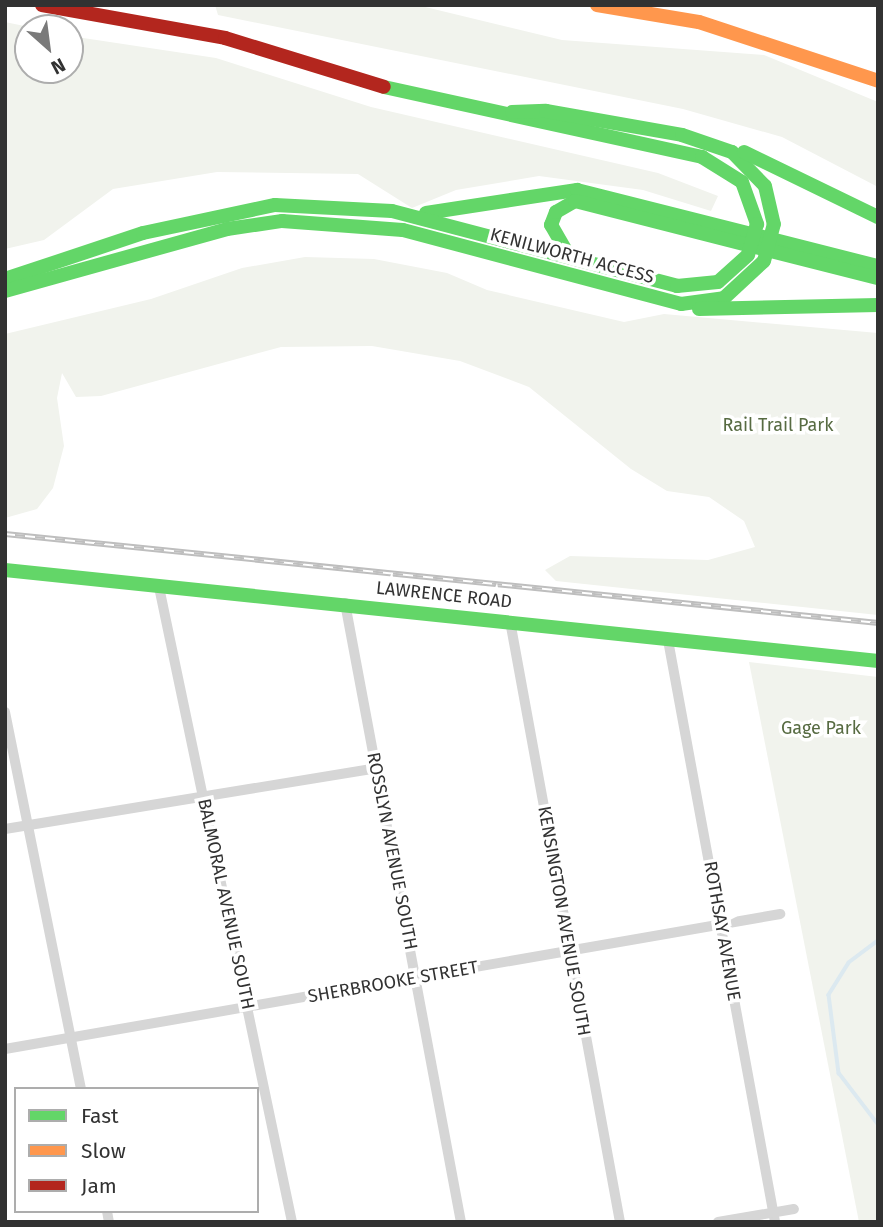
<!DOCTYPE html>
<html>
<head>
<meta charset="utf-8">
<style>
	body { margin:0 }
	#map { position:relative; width:883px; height:1227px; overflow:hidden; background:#fff; font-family:"Fira Sans",sans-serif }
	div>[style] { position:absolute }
	.green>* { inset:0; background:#f1f3ed }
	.stream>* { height:3.5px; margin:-1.75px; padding:0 1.75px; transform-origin:1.75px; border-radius:1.75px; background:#dce9f0 }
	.street>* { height:10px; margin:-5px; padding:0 5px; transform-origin:5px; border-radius:5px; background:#d6d6d6 }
	.fast>* { height:14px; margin:-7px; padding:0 7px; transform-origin:7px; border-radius:7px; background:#63d668 }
	.slow>* { height:14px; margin:-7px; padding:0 7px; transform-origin:7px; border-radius:7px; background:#ff974d }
	.jam>* { height:14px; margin:-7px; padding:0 7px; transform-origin:7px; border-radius:7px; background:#b3261e }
	.rail>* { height:6px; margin-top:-3px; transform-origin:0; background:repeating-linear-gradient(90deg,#fff 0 10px,#bebebe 0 20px); box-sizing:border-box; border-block:2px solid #bebebe }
	.fast-bridge>* { height:14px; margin:-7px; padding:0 7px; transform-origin:7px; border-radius:7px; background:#63d668 }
	span { translate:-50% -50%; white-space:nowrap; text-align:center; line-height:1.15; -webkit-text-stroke:7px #fff; paint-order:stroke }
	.street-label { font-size:18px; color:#323232 }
	.park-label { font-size:18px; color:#576b42 }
	.frame { position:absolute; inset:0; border:7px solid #323232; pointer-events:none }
	.legend { position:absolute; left:14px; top:1087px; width:245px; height:126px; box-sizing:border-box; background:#fff; border:2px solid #adadad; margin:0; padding:9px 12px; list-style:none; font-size:21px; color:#323232 }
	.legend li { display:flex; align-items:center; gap:14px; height:35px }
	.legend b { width:35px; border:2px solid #adadad }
	.north { position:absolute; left:14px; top:14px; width:70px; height:70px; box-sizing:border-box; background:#fff; border:2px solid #adadad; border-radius:50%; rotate:152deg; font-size:19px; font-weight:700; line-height:28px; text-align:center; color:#323232 }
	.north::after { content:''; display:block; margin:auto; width:24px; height:32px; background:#7a7a7a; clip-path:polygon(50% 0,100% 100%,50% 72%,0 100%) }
</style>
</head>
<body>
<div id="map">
	<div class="green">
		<div style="clip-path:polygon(215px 5px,417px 5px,562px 40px,764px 55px,878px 102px,878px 187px,782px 137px,683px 109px,218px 15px)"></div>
		<div style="clip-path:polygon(5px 22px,34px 28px,28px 28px,28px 70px,70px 70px,70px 36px,216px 58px,371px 107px,658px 173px,718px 196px,711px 211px,643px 190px,539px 176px,456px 190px,412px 208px,358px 174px,217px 172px,113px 189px,44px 240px,5px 249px)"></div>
		<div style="clip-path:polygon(305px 257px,374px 259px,447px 273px,487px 290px,624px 322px,664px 314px,878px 333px,878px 615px,556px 581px,545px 570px,570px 556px,708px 560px,755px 547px,744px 521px,709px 497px,667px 491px,631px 469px,529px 387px,460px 361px,372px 346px,281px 347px,101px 396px,76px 397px,62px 373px,57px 398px,64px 446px,53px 488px,37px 509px,5px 518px,5px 334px,151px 299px,242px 268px)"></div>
		<div style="clip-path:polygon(749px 662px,878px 677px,878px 1222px,859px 1222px)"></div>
	</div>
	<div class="stream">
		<div style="left:878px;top:941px;width:36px;rotate:143deg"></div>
		<div style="left:849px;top:963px;width:38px;rotate:122deg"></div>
		<div style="left:829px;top:995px;width:79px;rotate:82.7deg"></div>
		<div style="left:839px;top:1073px;width:64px;rotate:52.6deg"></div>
	</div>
	<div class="street">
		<div style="left:159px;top:587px;width:649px;rotate:78.17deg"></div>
		<div style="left:345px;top:603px;width:630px;rotate:79.39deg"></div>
		<div style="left:510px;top:621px;width:611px;rotate:79.63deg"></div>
		<div style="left:668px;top:640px;width:592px;rotate:79.58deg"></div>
		<div style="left:5px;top:712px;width:385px;rotate:78.6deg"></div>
		<div style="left:5px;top:829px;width:376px;rotate:-9.3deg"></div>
		<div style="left:5px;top:1049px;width:787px;rotate:-9.88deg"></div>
		<div style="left:107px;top:1211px;width:11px;rotate:80deg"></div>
		<div style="left:718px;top:1222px;width:77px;rotate:-9.7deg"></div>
	</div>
	<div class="fast">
		<div style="left:384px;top:87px;width:326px;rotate:12.4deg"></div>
		<div style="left:702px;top:157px;width:47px;rotate:32deg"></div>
		<div style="left:742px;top:182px;width:45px;rotate:70.3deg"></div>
		<div style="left:512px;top:112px;width:34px;rotate:-2deg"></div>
		<div style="left:546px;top:111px;width:138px;rotate:10deg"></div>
		<div style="left:682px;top:135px;width:53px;rotate:18.8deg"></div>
		<div style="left:732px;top:152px;width:47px;rotate:45.9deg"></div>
		<div style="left:765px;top:186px;width:39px;rotate:77deg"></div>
		<div style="left:744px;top:152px;width:149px;rotate:25.9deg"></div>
		<div style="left:426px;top:213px;width:153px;rotate:-8.7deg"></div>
		<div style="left:577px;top:190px;width:310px;rotate:14.2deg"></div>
		<div style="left:569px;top:256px;width:36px;rotate:-120deg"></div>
		<div style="left:551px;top:225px;width:14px;rotate:-69deg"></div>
		<div style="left:556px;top:212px;width:22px;rotate:-30deg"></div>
		<div style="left:575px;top:201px;width:313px;rotate:14.3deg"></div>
		<div style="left:5px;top:279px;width:145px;rotate:-18.4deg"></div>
		<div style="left:143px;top:233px;width:135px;rotate:-12deg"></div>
		<div style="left:275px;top:205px;width:117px;rotate:2.9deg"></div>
		<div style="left:392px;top:211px;width:295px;rotate:14.7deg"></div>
		<div style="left:677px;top:286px;width:41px;rotate:-5.6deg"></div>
		<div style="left:718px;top:282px;width:40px;rotate:-42deg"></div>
		<div style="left:5px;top:291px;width:230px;rotate:-15.6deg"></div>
		<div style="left:227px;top:229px;width:56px;rotate:-8.3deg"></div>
		<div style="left:282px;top:221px;width:121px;rotate:4.3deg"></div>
		<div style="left:403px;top:230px;width:288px;rotate:14.9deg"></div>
		<div style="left:681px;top:304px;width:43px;rotate:-7.9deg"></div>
		<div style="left:724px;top:298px;width:54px;rotate:-42.8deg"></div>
		<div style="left:699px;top:309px;width:179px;rotate:-1.3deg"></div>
		<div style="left:5px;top:570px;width:878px;rotate:5.95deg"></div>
	</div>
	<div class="slow">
		<div style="left:597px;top:5px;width:103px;rotate:9.5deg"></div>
		<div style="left:699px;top:22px;width:188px;rotate:18.2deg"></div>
	</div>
	<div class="jam">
		<div style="left:42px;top:5px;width:186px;rotate:10.2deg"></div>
		<div style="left:225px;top:38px;width:166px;rotate:17.1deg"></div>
	</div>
	<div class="rail">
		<div style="left:5px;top:534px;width:878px;rotate:5.82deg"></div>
	</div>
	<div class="fast-bridge">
		<div style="left:748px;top:255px;width:32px;rotate:-74deg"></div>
		<div style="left:764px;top:261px;width:38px;rotate:-75deg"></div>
	</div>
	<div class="street-label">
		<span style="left:572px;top:256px;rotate:15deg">KENILWORTH ACCESS</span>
		<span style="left:444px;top:595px;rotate:6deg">LAWRENCE ROAD</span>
		<span style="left:392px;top:851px;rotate:79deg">ROSSLYN AVENUE SOUTH</span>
		<span style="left:226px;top:904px;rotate:78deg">BALMORAL AVENUE SOUTH</span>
		<span style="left:564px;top:921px;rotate:80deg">KENSINGTON AVENUE SOUTH</span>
		<span style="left:722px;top:931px;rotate:80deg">ROTHSAY AVENUE</span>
		<span style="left:393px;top:982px;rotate:-10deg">SHERBROOKE STREET</span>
	</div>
	<div class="park-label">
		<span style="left:778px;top:425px">Rail Trail Park</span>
		<span style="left:821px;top:728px">Gage Park</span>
	</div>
	<div class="frame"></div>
	<ul class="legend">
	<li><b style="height:9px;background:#63d668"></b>Fast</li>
	<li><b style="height:9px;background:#ff974d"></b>Slow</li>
	<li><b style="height:9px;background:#b3261e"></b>Jam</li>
	</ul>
	<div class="north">N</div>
</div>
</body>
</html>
